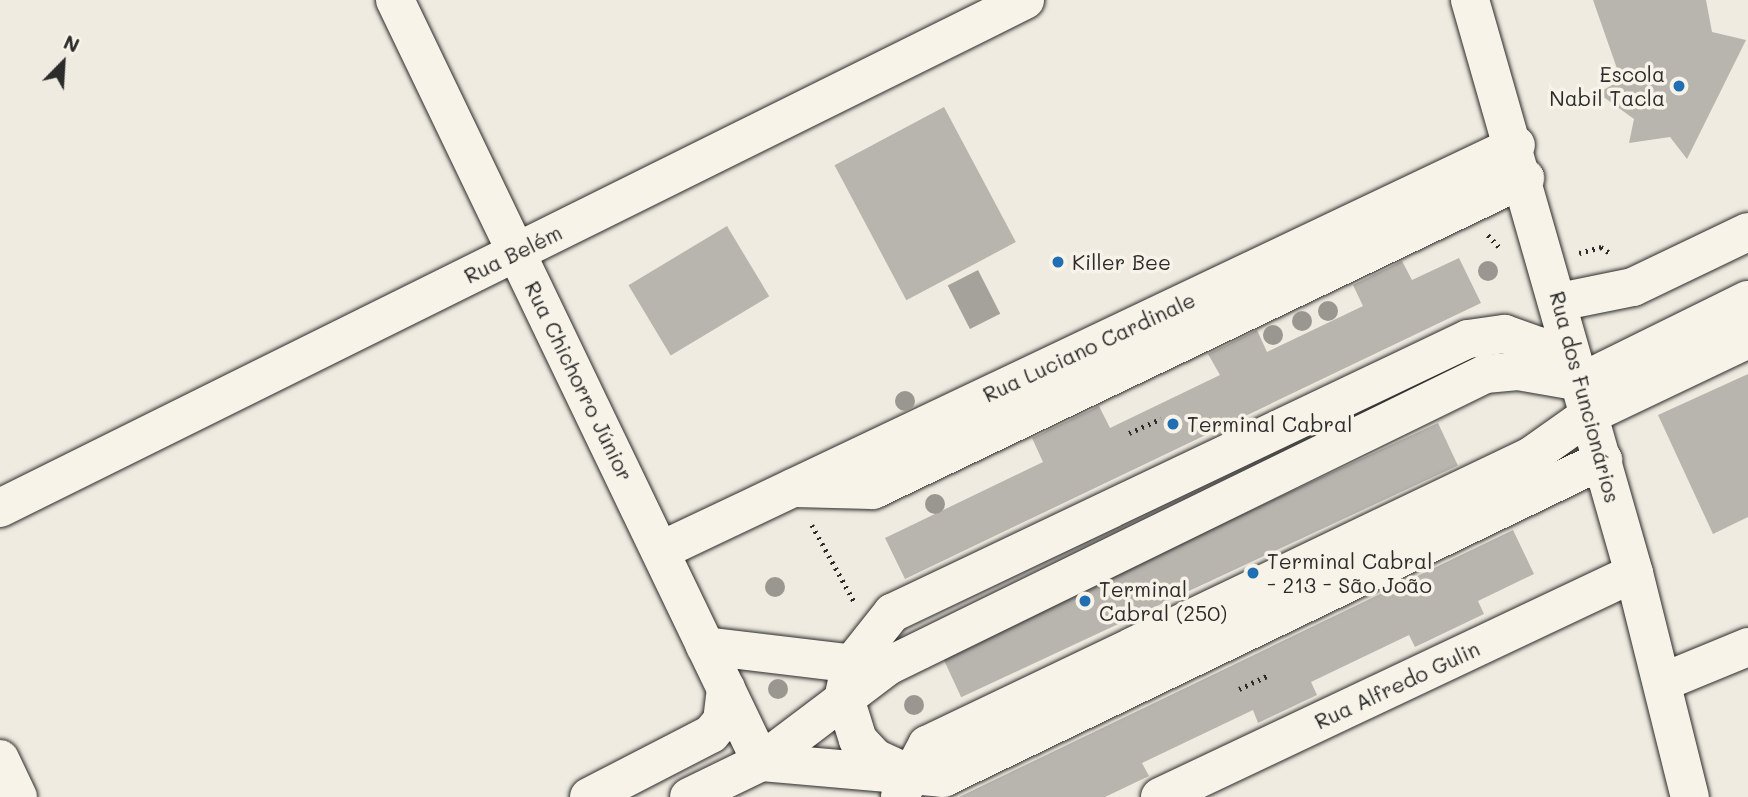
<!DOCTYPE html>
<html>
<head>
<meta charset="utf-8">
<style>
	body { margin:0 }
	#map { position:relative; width:1748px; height:797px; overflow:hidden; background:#efebe0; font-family:Mali,sans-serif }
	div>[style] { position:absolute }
	.water>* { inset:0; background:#a4a29a; transform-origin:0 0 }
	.building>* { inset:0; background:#b8b5ae; transform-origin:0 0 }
	.path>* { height:4.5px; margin-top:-2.25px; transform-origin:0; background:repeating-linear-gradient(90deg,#2b2b2b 0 2px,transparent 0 7px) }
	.roads { filter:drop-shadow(0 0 2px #2b2b2b) drop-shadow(0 0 2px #2b2b2b) }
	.minor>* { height:38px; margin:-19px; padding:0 19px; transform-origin:19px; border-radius:19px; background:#f7f3e8 }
	.major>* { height:38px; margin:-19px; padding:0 19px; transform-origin:19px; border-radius:19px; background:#f7f3e8 }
	.trees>* { width:20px; height:20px; margin:-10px; border-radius:50%; background:#9a9791 }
	.dots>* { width:19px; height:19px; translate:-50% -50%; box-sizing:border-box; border:4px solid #f7f3e8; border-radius:50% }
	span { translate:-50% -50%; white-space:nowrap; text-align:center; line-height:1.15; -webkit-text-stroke:7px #f7f3e8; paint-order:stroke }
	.poi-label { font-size:21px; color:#2b2b2b }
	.right { translate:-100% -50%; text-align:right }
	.left { translate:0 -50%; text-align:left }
	.street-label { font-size:21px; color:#2b2b2b }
	.north { position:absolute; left:28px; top:28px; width:70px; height:70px; -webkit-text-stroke:5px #f7f3e8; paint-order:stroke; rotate:24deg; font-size:19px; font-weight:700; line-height:28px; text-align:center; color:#2b2b2b }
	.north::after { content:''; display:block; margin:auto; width:24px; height:32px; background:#2b2b2b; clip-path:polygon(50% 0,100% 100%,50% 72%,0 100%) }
</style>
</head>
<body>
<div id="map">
	<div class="water">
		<div style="left:978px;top:270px;width:49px;height:34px;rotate:63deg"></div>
	</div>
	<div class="building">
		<div style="clip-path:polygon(1593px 0,1706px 0,1712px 32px,1746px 40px,1687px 159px,1670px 137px,1629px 143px,1634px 119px,1598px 93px,1621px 80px)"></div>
		<div style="left:944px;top:107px;width:153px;height:124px;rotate:62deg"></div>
		<div style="left:727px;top:226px;width:82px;height:115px;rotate:59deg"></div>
		<div style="clip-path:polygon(1459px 258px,1481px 303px,905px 579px,885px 538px,1043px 462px,1032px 438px,1099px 406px,1110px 428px,1220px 375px,1208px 354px,1257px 330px,1267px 352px,1363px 306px,1353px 285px,1402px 261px,1412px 280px)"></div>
		<div style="clip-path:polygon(1748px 374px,1748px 517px,1713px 534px,1658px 415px)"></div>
		<div style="left:1438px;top:423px;width:47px;height:548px;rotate:65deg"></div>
		<div style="clip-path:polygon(1513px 530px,1534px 574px,1478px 601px,1484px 614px,1415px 647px,1409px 635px,1311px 682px,1317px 695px,1258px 723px,1253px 710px,1142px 763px,1149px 776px,1105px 797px,959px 797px)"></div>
	</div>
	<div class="path">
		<div style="left:1488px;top:235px;width:19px;rotate:47deg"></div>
		<div style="left:1579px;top:253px;width:23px;rotate:-15deg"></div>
		<div style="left:1601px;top:247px;width:11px;rotate:34deg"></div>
		<div style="left:1129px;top:433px;width:35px;rotate:-24deg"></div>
		<div style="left:812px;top:525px;width:89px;rotate:61.1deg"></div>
		<div style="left:1239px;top:689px;width:31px;rotate:-25deg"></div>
	</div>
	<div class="roads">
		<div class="minor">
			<div style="left:395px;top:0;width:845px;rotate:64.34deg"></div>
			<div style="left:1470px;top:0;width:596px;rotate:74.03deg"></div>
			<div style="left:1634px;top:573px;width:231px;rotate:76deg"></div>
			<div style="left:1559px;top:302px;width:76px;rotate:-11.5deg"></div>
			<div style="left:1633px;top:287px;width:127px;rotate:-25.6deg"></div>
			<div style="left:1581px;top:382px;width:186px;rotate:-26.2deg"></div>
			<div style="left:793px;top:488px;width:80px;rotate:1.4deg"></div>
			<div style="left:873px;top:490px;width:723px;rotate:-25.57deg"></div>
			<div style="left:0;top:508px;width:1144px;rotate:-26.36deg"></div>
			<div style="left:662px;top:550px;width:945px;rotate:-25.37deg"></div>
			<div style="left:705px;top:646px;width:169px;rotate:6.8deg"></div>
			<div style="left:1663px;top:682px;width:92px;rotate:-22.4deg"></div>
			<div style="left:761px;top:762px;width:183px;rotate:5deg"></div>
			<div style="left:943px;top:778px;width:733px;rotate:-25.73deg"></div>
			<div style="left:914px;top:776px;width:43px;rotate:-155.2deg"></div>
			<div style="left:875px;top:758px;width:25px;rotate:-133deg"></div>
			<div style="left:858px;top:740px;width:47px;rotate:-107.3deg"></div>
			<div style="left:844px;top:695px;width:30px;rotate:-78deg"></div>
			<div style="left:850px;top:666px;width:68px;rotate:-51.6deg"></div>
			<div style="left:892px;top:613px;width:638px;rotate:-25.44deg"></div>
			<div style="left:1468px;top:339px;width:37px;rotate:-8deg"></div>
			<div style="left:1505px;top:334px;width:35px;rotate:20deg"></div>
			<div style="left:1538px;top:346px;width:55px;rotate:39.8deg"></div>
			<div style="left:900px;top:796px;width:58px;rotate:-62.1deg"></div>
			<div style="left:927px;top:745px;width:670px;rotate:-25.57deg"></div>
			<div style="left:1531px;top:456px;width:71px;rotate:-35.3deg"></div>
			<div style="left:1589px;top:415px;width:176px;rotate:-25.5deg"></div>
			<div style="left:589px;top:797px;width:137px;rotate:-27.3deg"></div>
			<div style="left:711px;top:734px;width:17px;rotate:-50deg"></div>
			<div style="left:722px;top:721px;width:33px;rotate:-83deg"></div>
			<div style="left:689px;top:797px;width:80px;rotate:-25.9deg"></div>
			<div style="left:761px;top:762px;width:159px;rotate:-37.1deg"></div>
			<div style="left:888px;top:666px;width:665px;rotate:-26.06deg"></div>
			<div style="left:1485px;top:374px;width:33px;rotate:-5deg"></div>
			<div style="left:1518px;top:371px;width:64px;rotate:9.9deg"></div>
			<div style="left:1160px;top:797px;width:524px;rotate:-25.29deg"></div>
		</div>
		<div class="major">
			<div style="left:0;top:759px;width:42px;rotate:64.7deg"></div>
		</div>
	</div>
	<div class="trees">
		<div style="left:1488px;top:271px"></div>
		<div style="left:1328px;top:311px"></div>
		<div style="left:1302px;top:321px"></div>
		<div style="left:1273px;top:335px"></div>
		<div style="left:905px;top:401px"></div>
		<div style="left:935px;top:504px"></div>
		<div style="left:775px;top:587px"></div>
		<div style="left:778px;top:689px"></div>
		<div style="left:914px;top:705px"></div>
	</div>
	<div class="dots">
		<div style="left:1679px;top:86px;background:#1f6fb2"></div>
		<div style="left:1058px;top:262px;background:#1f6fb2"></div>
		<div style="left:1173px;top:424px;background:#1f6fb2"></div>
		<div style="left:1253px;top:573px;background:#1f6fb2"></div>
		<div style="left:1085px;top:601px;background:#1f6fb2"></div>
	</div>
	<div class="poi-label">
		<span class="right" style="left:1665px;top:86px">Escola<br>Nabil Tacla</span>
		<span class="left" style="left:1072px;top:262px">Killer Bee</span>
		<span class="left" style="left:1187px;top:424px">Terminal Cabral</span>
		<span class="left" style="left:1267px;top:573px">Terminal Cabral<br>- 213 - São João</span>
		<span class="left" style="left:1099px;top:601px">Terminal<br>Cabral (250)</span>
	</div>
	<div class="street-label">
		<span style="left:513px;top:254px;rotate:-26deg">Rua Belém</span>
		<span style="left:1089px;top:347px;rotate:-25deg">Rua Luciano Cardinale</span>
		<span style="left:579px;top:381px;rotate:64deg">Rua Chichorro Júnior</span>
		<span style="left:1585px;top:397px;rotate:75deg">Rua dos Funcionários</span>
		<span style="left:1397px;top:685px;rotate:-25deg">Rua Alfredo Gulin</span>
	</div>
	<div class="north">N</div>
</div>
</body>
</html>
